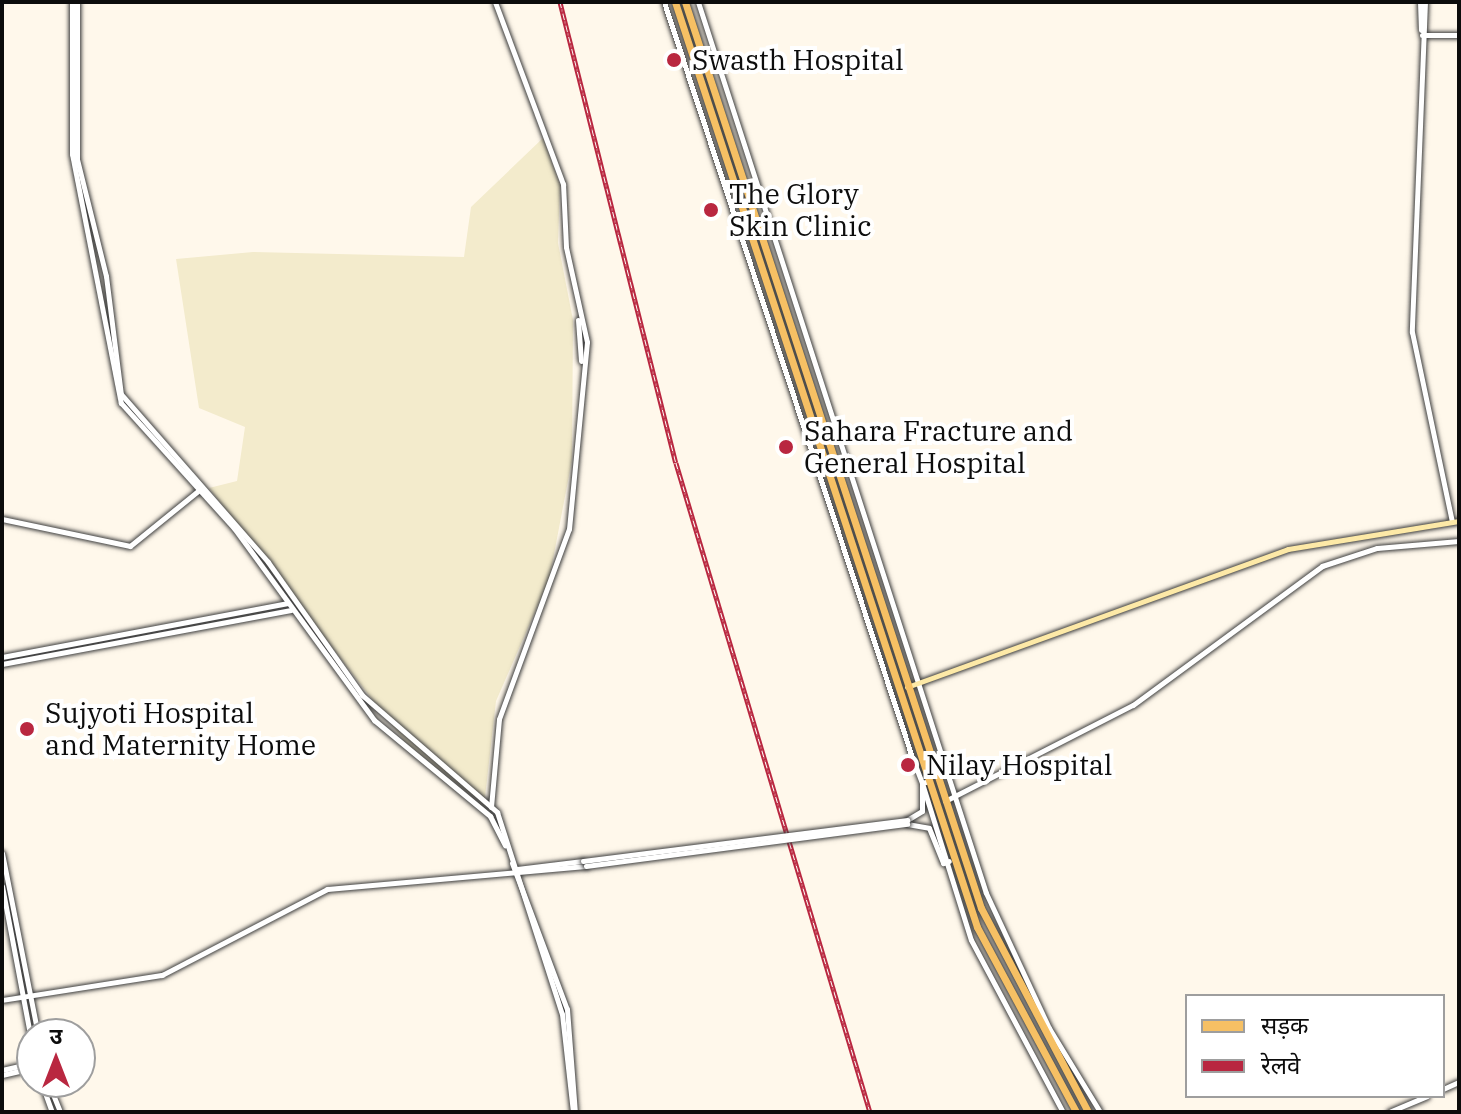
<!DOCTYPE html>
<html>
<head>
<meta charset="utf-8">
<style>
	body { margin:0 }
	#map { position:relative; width:1461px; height:1114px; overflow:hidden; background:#fff8eb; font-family:"IBM Plex Serif","Noto Sans Devanagari",serif }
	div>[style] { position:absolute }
	.farmland>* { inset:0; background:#f3ebcc }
	.roads { filter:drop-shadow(0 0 2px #3f3f3f) drop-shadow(0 0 2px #3f3f3f) }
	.tertiary>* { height:5px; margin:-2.5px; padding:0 2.5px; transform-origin:2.5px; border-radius:2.5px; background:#fff }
	.secondary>* { height:5px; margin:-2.5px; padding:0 2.5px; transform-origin:2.5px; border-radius:2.5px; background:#fde9a7 }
	.primary>* { height:7px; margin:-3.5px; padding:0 3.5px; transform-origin:3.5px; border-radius:3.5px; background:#f6c064 }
	.rail>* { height:5px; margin-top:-2.5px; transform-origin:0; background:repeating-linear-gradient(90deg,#fff 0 6px,#b92740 0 12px); box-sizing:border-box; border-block:2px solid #b92740 }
	.bridges { filter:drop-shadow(0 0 2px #3f3f3f) drop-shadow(0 0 2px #3f3f3f) }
	.tertiary-bridge>* { height:5px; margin:-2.5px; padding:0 2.5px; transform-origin:2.5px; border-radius:2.5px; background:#fff }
	.dots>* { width:22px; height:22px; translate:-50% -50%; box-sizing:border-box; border:4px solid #fff; border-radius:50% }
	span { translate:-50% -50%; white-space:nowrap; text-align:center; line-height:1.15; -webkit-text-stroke:8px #fff; paint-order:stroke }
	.poi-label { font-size:28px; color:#0c0c0c }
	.left { translate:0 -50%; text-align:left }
	.frame { position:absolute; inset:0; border:4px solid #0c0c0c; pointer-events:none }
	.legend { position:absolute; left:1185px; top:994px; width:260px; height:104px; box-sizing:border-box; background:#fff; border:2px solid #9e9e9e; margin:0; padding:10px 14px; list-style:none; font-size:24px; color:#0c0c0c }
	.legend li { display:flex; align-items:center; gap:16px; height:40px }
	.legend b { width:40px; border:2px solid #9e9e9e }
	.north { position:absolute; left:16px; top:1018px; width:80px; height:80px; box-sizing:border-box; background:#fff; border:2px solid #9e9e9e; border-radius:50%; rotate:0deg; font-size:22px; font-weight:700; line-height:32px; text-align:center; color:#0c0c0c }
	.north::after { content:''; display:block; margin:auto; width:28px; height:36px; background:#b92740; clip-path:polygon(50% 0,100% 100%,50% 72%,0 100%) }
</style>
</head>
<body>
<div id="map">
	<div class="farmland">
		<div style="clip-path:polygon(543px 138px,560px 185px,558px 243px,573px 320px,572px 460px,549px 580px,496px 701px,484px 806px,405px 742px,209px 488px,237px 481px,245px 427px,199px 408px,176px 259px,253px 252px,464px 257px,471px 207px)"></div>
	</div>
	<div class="roads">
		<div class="tertiary">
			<div style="left:72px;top:2px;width:152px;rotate:90deg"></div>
			<div style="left:72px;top:154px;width:254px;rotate:78.9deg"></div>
			<div style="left:121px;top:403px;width:169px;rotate:47.9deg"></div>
			<div style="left:234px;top:528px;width:238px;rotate:53.9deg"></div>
			<div style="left:374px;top:720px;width:151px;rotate:39.6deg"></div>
			<div style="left:490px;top:816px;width:33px;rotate:63deg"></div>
			<div style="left:77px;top:2px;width:157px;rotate:90deg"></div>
			<div style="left:77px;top:159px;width:121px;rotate:76.1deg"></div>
			<div style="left:106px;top:276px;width:119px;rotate:82.8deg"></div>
			<div style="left:121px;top:394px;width:223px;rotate:48.8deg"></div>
			<div style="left:268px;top:562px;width:163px;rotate:54.7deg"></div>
			<div style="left:362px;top:695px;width:179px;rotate:40.9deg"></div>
			<div style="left:497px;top:812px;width:212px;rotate:72.2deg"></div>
			<div style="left:562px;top:1014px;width:99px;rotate:83.6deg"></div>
			<div style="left:664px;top:2px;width:795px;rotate:71.82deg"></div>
			<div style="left:912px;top:757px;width:28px;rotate:69deg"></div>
			<div style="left:922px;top:783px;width:7px;rotate:-16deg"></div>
			<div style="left:698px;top:2px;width:936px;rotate:72.09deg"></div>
			<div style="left:986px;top:893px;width:149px;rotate:65deg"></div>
			<div style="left:1049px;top:1028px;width:98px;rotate:58.7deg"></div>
			<div style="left:1420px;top:2px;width:28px;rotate:88deg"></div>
			<div style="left:1425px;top:2px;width:330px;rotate:92.3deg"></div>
			<div style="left:1412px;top:332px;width:194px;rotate:78.1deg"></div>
			<div style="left:1422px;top:35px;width:37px"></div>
			<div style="left:578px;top:320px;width:41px;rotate:85.8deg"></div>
			<div style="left:2px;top:519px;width:131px;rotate:11.9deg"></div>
			<div style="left:130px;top:546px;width:87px;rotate:-39deg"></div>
			<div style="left:2px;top:657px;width:291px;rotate:-10.7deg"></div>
			<div style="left:2px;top:664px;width:294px;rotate:-10.6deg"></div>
			<div style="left:922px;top:783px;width:164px;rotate:72.7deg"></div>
			<div style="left:971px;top:940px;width:195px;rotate:61.9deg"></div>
			<div style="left:945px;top:801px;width:211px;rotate:-27.1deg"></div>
			<div style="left:1133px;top:705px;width:235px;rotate:-36.3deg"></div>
			<div style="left:1322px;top:566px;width:58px;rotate:-18.1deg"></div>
			<div style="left:1377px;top:548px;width:82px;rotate:-4.9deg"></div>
			<div style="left:491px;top:807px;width:88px;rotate:-84.8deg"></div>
			<div style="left:499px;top:719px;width:202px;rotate:-69.8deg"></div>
			<div style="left:569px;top:529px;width:188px;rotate:-84.5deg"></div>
			<div style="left:587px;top:342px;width:97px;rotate:-102.5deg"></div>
			<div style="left:566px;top:247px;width:63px;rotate:-92.7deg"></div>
			<div style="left:563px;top:184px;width:194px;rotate:-110.5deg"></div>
			<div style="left:907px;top:820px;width:17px;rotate:-31deg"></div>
			<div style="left:922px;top:811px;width:28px;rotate:-90deg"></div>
			<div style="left:907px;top:824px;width:22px;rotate:10deg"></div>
			<div style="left:929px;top:828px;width:38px;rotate:68deg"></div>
			<div style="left:943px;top:863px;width:6px;rotate:-18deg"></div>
			<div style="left:2px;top:853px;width:185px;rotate:78.8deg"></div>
			<div style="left:512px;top:863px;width:156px;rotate:69.4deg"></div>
			<div style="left:567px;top:1009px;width:103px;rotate:85.6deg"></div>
			<div style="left:517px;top:869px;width:66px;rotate:-6.9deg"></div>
			<div style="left:2px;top:886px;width:162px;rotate:79.3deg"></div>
			<div style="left:2px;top:1000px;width:162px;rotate:-8.9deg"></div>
			<div style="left:162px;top:975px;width:186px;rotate:-27.5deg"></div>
			<div style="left:327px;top:889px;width:260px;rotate:-5.1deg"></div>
			<div style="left:2px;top:1070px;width:31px;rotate:-13deg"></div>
			<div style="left:2px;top:1075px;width:31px;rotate:-13deg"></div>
			<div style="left:41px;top:1082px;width:32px;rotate:70deg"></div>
			<div style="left:48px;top:1082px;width:32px;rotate:68deg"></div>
			<div style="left:1443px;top:1089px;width:17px;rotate:-24deg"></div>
			<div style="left:1389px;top:1112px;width:41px;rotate:-22.8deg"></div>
		</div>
		<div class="secondary">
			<div style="left:907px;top:687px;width:405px;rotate:-19.9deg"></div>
			<div style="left:1288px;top:549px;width:173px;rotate:-9.3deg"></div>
		</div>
		<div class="primary">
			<div style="left:675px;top:2px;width:973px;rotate:71.92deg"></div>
			<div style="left:977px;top:927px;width:210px;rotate:61.8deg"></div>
			<div style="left:685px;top:2px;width:953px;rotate:71.91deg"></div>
			<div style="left:981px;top:908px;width:230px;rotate:62.3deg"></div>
		</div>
	</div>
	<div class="rail">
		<div style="left:560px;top:2px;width:475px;rotate:75.9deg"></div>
		<div style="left:676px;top:463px;width:677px;rotate:73.36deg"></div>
	</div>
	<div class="bridges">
		<div class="tertiary-bridge">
			<div style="left:583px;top:861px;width:327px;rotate:-7.2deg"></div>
			<div style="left:586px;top:866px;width:324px;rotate:-7.5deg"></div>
		</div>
	</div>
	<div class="dots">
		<div style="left:674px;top:60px;background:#b92740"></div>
		<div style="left:711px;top:210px;background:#b92740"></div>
		<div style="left:786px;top:447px;background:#b92740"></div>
		<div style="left:27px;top:729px;background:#b92740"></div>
		<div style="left:908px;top:765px;background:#b92740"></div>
	</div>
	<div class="poi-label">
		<span class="left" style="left:692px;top:60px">Swasth Hospital</span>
		<span class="left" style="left:729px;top:210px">The Glory<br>Skin Clinic</span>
		<span class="left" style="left:804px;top:447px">Sahara Fracture and<br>General Hospital</span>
		<span class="left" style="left:45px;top:729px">Sujyoti Hospital<br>and Maternity Home</span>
		<span class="left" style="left:926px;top:765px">Nilay Hospital</span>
	</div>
	<div class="frame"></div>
	<ul class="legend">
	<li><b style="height:10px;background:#f6c064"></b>सड़क</li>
	<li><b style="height:10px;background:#b92740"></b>रेलवे</li>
	</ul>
	<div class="north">उ</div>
</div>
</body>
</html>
